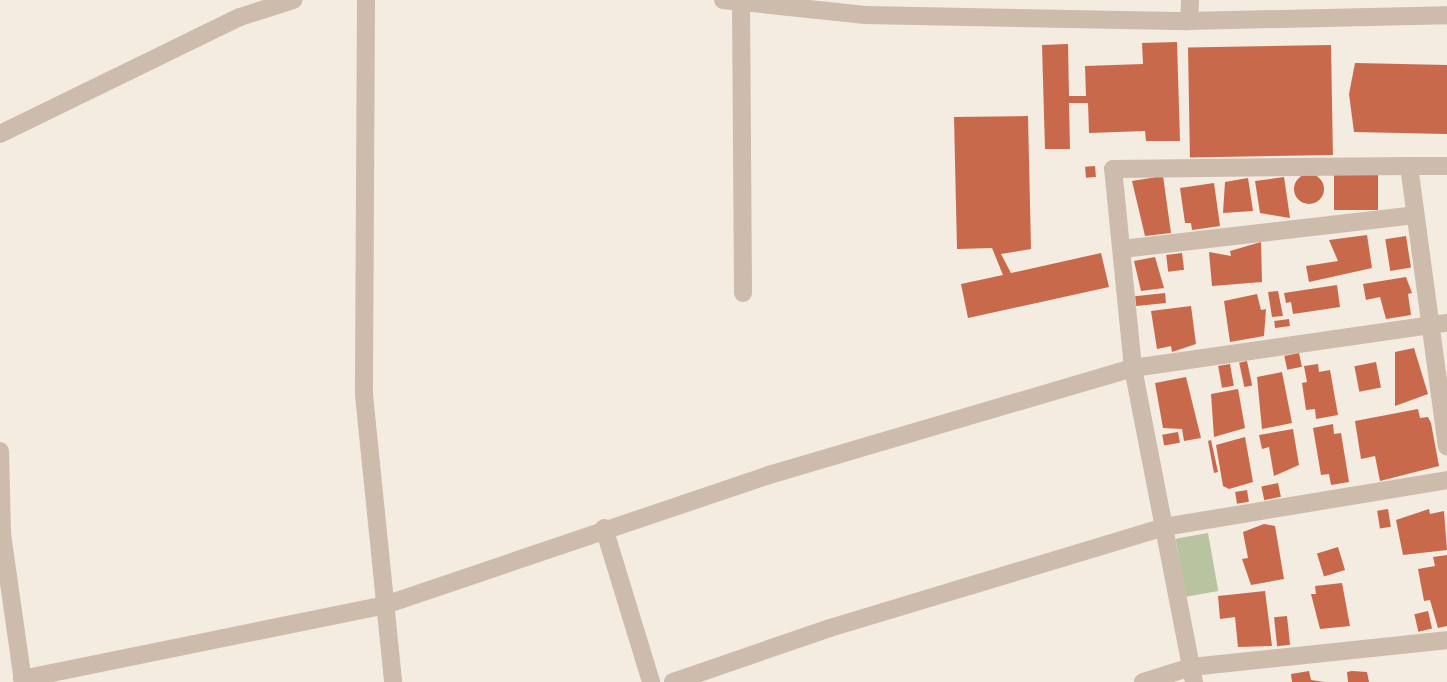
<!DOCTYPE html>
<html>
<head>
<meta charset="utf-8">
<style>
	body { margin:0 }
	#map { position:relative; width:1447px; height:682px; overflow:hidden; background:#f4ebe1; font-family:Raleway,sans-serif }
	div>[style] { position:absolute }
	.green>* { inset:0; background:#b8c4a0; transform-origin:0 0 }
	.building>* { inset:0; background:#c8694b; transform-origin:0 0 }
	.round { border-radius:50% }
	.minor>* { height:18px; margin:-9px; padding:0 9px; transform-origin:9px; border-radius:9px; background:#cdbbac }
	span { translate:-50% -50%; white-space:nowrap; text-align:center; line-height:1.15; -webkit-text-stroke:7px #fbf5ee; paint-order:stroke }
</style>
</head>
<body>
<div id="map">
	<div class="green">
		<div style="left:1208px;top:533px;width:59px;height:33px;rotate:80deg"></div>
	</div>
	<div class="building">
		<div style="clip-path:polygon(1177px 42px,1180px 141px,1146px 141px,1145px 131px,1089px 133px,1088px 103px,1069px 103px,1070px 149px,1045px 149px,1042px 45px,1068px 44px,1069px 96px,1086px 96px,1085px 66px,1143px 64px,1142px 43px)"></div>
		<div style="left:1331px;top:45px;width:110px;height:143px;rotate:89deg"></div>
		<div style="clip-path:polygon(1355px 63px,1447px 65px,1447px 134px,1354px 132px,1349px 94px)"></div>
		<div style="clip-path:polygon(1028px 116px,1031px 249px,1001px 254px,1011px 273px,1101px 253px,1109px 287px,968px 318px,961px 284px,1003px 275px,992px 248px,957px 249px,954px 117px)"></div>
		<div style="left:1095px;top:166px;width:11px;height:10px;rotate:85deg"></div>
		<div class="round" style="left:1294px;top:174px;width:30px;height:30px"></div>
		<div style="left:1378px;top:175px;width:35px;height:44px;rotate:90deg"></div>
		<div style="clip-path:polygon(1163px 176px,1171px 233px,1145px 236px,1132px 181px)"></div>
		<div style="clip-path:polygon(1284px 177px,1290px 218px,1260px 213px,1255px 181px)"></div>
		<div style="clip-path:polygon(1248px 178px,1253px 211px,1223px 213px,1225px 182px)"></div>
		<div style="clip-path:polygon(1214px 183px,1220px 226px,1192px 230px,1191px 223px,1185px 223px,1180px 188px)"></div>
		<div style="clip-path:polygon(1367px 235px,1372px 268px,1309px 282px,1306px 266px,1338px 261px,1329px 240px)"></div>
		<div style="left:1406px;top:236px;width:32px;height:21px;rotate:81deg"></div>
		<div style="clip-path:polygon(1261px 242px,1262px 282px,1212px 286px,1209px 252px,1231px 256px,1230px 251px)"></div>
		<div style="left:1182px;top:253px;width:17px;height:16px;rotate:83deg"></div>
		<div style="clip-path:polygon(1155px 257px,1164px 288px,1141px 291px,1134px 261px)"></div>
		<div style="clip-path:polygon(1406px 277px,1412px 293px,1408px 294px,1411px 315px,1386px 319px,1380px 297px,1366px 300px,1363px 284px)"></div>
		<div style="clip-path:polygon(1337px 285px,1340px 307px,1293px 314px,1291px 302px,1286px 303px,1284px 293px)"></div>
		<div style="clip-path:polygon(1278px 291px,1283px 316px,1272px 317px,1268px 292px)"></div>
		<div style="left:1165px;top:293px;width:10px;height:30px;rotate:84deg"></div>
		<div style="clip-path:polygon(1257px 294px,1261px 310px,1266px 309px,1264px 336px,1230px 342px,1224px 301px)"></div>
		<div style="clip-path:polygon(1191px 306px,1196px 344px,1172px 352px,1171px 346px,1157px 349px,1151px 311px)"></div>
		<div style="left:1289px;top:319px;width:7px;height:15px;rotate:82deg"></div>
		<div style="clip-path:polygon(1414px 348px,1428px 394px,1395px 406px,1395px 352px)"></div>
		<div style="left:1299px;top:353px;width:14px;height:15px;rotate:78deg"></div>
		<div style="left:1247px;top:361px;width:25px;height:8px;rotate:78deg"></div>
		<div style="left:1376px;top:362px;width:26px;height:22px;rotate:79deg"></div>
		<div style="left:1230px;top:364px;width:22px;height:12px;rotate:80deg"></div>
		<div style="clip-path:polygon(1318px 364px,1319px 372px,1330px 370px,1338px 415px,1316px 419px,1315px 409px,1306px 410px,1302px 383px,1307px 382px,1304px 366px)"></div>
		<div style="clip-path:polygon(1282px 372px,1292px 423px,1262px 429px,1257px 377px)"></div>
		<div style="clip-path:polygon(1186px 377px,1201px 438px,1184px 441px,1182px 429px,1163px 428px,1155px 383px)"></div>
		<div style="clip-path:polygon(1238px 389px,1245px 428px,1214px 437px,1211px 394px)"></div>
		<div style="clip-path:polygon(1418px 409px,1420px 418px,1428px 417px,1431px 423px,1439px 466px,1380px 481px,1375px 456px,1361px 459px,1355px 421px)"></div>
		<div style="clip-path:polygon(1333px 424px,1334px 434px,1341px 433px,1349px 482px,1331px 485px,1329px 474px,1321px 475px,1313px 428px)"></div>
		<div style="clip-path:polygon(1293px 429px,1299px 465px,1274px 476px,1269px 447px,1262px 449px,1259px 435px)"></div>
		<div style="left:1178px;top:432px;width:11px;height:16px;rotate:80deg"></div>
		<div style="clip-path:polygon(1245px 437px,1253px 482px,1229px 489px,1223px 486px,1216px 445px)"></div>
		<div style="clip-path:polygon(1211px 440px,1218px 472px,1214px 473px,1208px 441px)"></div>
		<div style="left:1278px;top:483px;width:14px;height:17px;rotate:78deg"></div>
		<div style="left:1247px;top:490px;width:12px;height:12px;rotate:81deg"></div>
		<div style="left:1388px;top:509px;width:18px;height:11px;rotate:81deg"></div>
		<div style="clip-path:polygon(1429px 509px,1430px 514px,1444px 511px,1447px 550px,1403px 555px,1396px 520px)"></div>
		<div style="clip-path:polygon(1264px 524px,1275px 526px,1284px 579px,1251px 585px,1242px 559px,1248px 558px,1243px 532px)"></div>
		<div style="left:1338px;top:547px;width:24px;height:22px;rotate:73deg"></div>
		<div style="clip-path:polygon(1447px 555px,1447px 626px,1438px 628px,1430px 600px,1424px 601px,1418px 569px,1435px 566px,1433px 557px)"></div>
		<div style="clip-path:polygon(1342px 583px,1350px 626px,1320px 629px,1311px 594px,1316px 594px,1315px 586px)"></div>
		<div style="clip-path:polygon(1265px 591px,1272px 646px,1238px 647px,1235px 617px,1220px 619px,1218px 596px)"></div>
		<div style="left:1428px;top:611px;width:18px;height:14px;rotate:77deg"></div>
		<div style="left:1287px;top:616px;width:29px;height:13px;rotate:84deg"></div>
		<div style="clip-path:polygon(1309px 671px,1311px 680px,1325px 682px,1292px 682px,1291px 674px)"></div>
		<div style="clip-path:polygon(1352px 671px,1367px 672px,1369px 682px,1348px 682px,1347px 672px)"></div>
	</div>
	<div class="minor">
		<div style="left:366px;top:0;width:395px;rotate:90.3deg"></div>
		<div style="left:364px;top:395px;width:288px;rotate:84.2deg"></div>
		<div style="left:723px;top:0;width:143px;rotate:6deg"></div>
		<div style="left:865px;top:15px;width:324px;rotate:1.1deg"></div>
		<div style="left:1189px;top:21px;width:258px;rotate:-1.3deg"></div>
		<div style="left:741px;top:2px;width:291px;rotate:89.6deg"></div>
		<div style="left:1189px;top:21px;width:21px;rotate:-87deg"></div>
		<div style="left:0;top:134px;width:267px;rotate:-26deg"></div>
		<div style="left:240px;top:17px;width:56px;rotate:-17.8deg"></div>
		<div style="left:1409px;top:166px;width:38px"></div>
		<div style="left:1122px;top:249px;width:295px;rotate:-6.6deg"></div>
		<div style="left:0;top:451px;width:83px;rotate:88.6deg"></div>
		<div style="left:2px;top:534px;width:149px;rotate:81.9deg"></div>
		<div style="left:604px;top:528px;width:161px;rotate:73deg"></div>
		<div style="left:22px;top:679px;width:367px;rotate:-11.5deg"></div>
		<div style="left:382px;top:606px;width:409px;rotate:-18.7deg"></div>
		<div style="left:769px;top:475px;width:379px;rotate:-16.4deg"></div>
		<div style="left:1133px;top:368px;width:317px;rotate:-8.2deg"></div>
		<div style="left:673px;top:682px;width:166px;rotate:-19deg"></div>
		<div style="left:830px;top:628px;width:349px;rotate:-16.8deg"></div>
		<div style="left:1164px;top:527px;width:287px;rotate:-9.4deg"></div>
		<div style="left:1143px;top:682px;width:50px;rotate:-17.4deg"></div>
		<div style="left:1191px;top:667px;width:257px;rotate:-6deg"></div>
		<div style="left:1194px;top:682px;width:320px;rotate:-101deg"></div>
		<div style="left:1133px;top:368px;width:200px;rotate:-95.7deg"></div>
		<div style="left:1113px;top:169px;width:296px;rotate:-0.6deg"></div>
		<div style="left:1409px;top:166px;width:283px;rotate:82.3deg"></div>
	</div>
</div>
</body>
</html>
